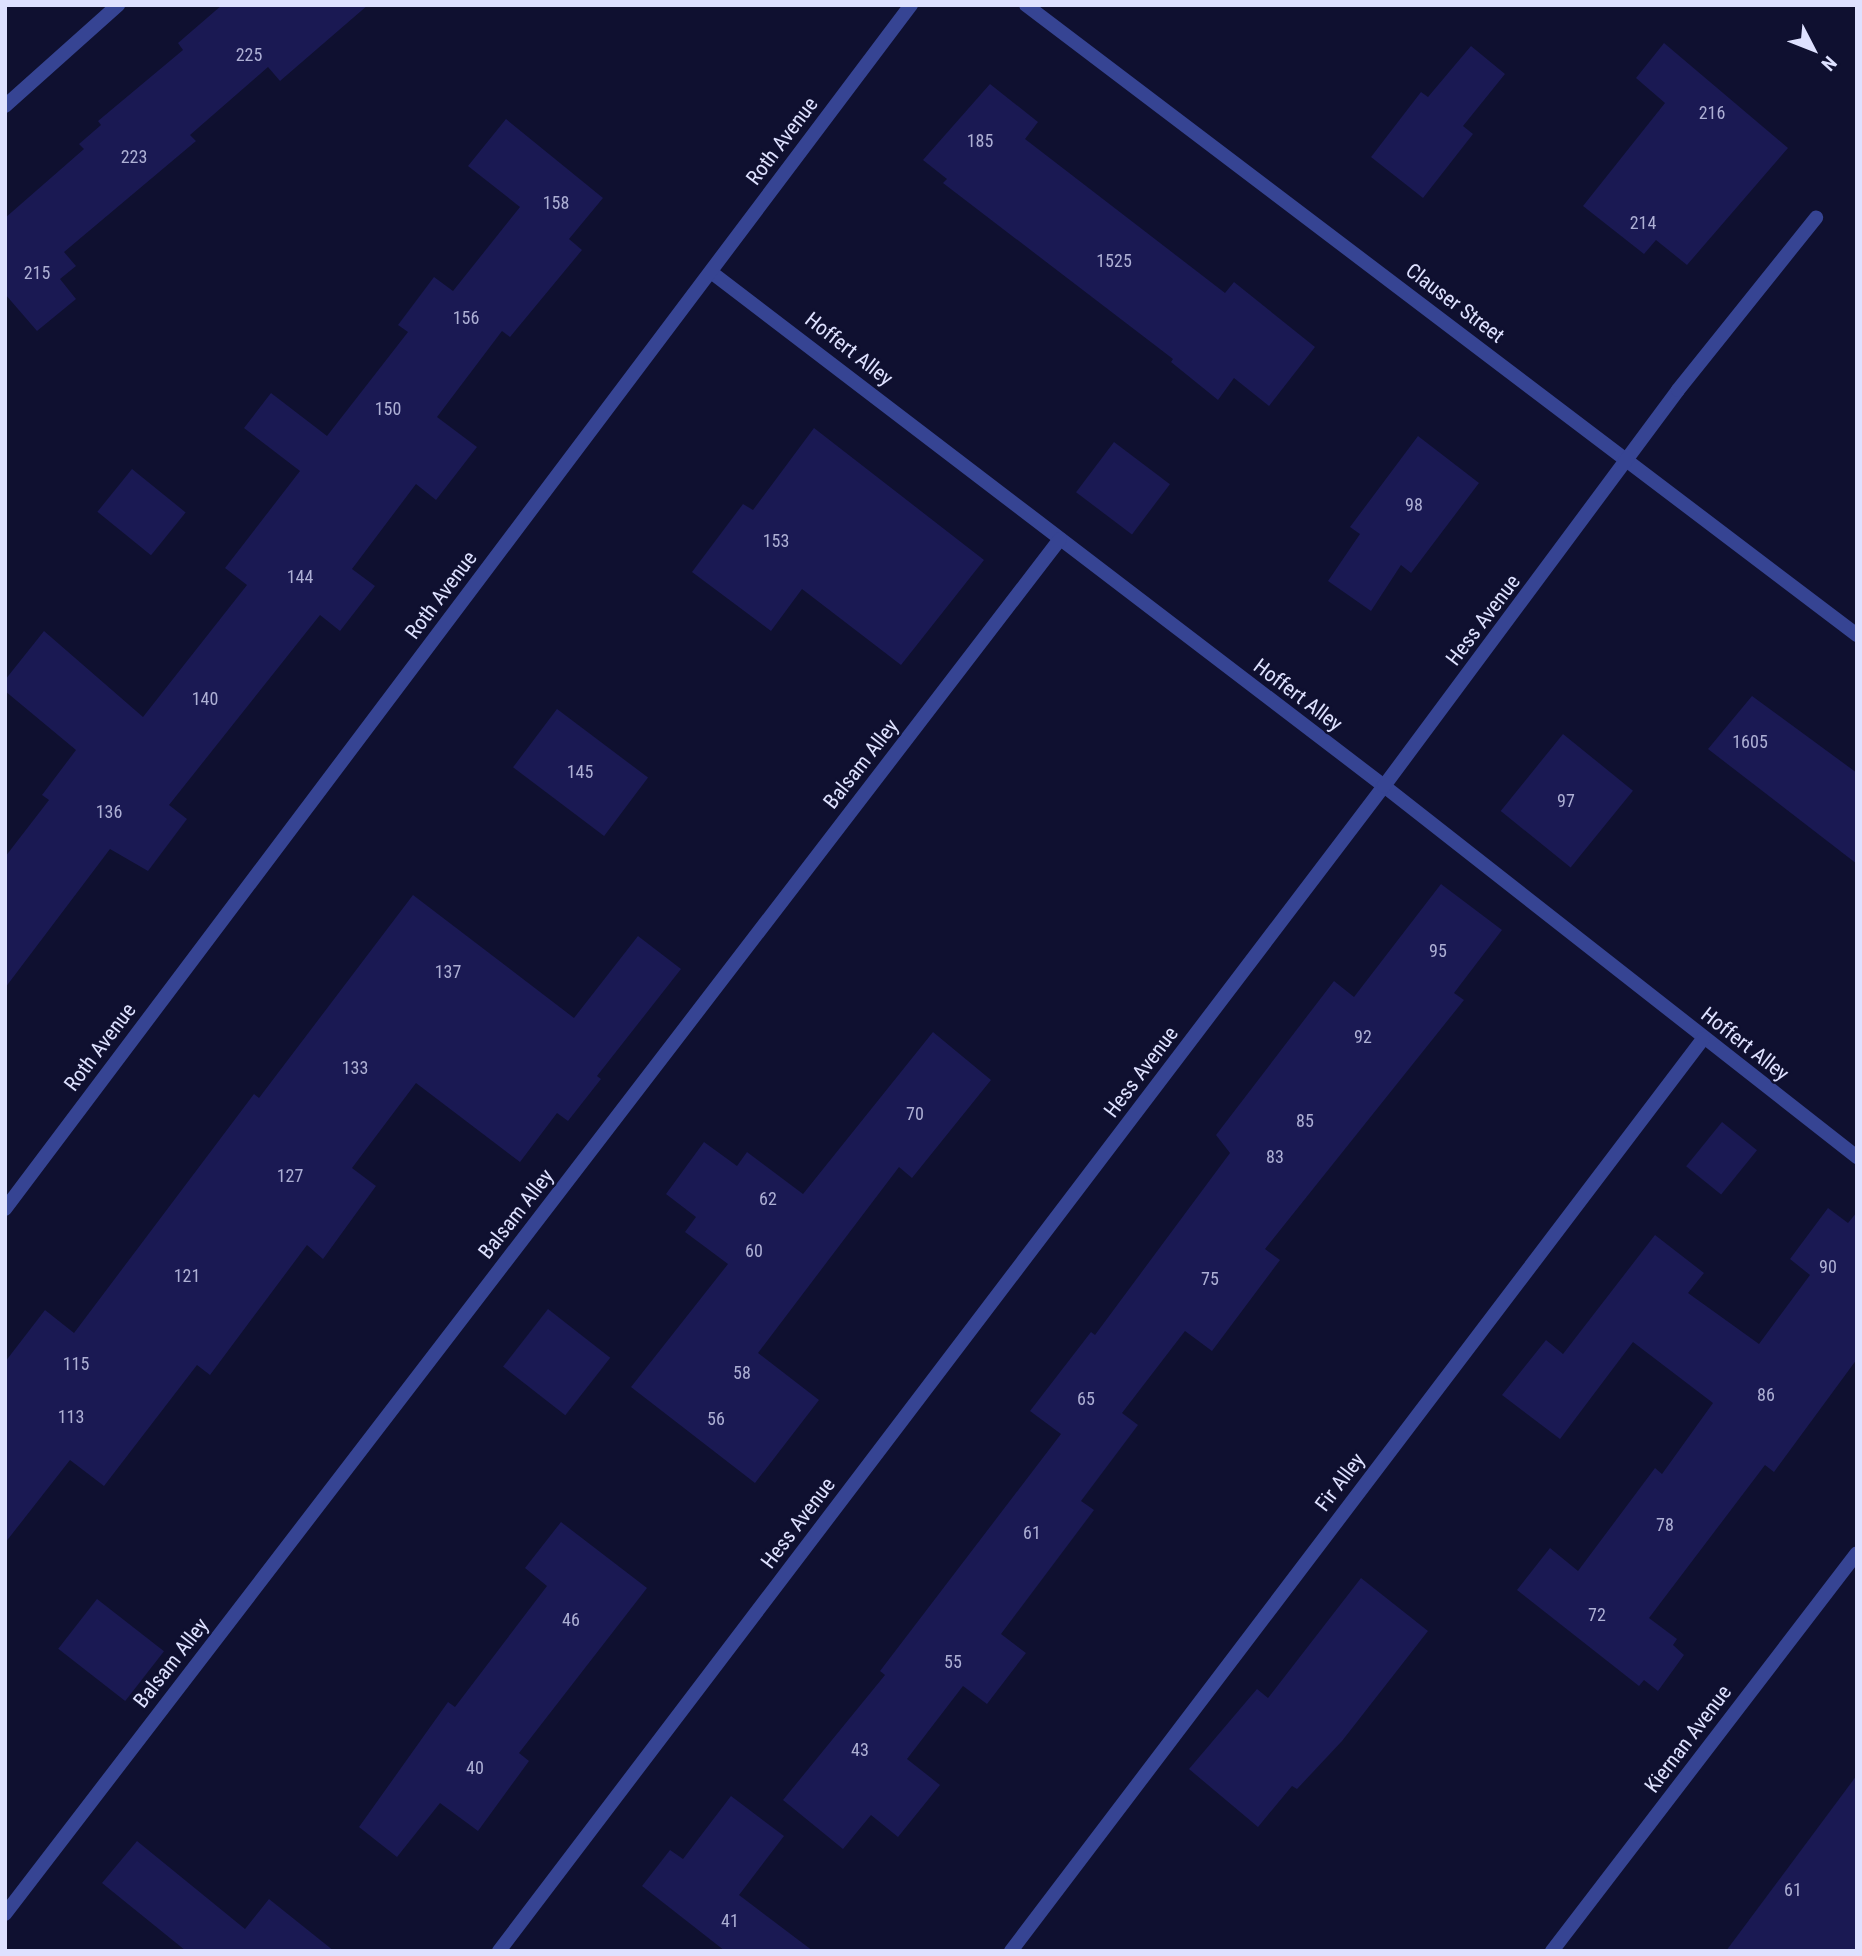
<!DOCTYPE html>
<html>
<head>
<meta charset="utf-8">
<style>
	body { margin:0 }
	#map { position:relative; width:1862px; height:1956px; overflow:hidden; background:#0f1030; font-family:"Roboto Condensed",sans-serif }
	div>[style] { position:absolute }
	.building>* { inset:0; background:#1a1953; transform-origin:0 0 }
	.lane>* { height:14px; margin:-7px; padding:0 7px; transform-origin:7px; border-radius:7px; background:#364493 }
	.street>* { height:14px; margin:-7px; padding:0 7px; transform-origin:7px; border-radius:7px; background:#364493 }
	span { translate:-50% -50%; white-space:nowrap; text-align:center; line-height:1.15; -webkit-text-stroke:5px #0f1030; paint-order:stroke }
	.number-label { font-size:18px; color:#adafd4 }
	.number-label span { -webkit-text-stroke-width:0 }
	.street-label { font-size:21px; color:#dee1ff }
	.frame { position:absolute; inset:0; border:7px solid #dee1ff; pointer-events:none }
	.north { position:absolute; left:1778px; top:14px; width:70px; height:70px; -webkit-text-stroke:5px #0f1030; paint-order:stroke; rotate:132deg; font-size:19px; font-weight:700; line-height:28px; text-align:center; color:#dee1ff }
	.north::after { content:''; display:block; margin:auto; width:24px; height:32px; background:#dee1ff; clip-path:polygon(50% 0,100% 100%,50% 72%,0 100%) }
</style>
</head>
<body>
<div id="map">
	<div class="building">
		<div style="clip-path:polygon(222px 5px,368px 5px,280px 81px,268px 67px,190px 135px,196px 141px,64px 252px,76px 266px,60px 279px,76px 299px,37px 331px,5px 294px,5px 218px,84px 149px,79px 144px,101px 125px,98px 121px,183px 50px,178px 43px)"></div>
		<div style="clip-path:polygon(1664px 43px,1788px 148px,1687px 265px,1656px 240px,1644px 254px,1583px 206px,1665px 103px,1636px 78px)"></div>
		<div style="clip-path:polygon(1471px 46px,1505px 74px,1463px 126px,1473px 134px,1423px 198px,1371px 157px,1421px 92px,1428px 97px)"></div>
		<div style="clip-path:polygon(990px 84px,1038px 122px,1025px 139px,1225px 293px,1234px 282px,1315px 347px,1269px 406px,1234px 378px,1218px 400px,1171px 362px,1173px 359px,943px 183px,947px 179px,923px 160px)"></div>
		<div style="clip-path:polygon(506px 119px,603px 198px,569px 239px,582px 250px,510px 337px,502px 331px,437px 417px,477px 447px,436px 500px,416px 484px,352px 569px,375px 586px,340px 631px,320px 615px,169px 805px,187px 819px,148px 871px,110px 849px,5px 988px,5px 857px,49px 800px,42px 795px,76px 750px,5px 691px,5px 680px,44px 631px,143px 717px,247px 585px,225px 568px,300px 471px,244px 428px,271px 393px,327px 436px,408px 332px,398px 325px,434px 277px,453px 291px,520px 207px,468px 166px)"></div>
		<div style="clip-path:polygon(814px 428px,984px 560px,901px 665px,802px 589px,771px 631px,692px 572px,743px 504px,753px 510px)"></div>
		<div style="clip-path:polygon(1418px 436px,1479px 483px,1411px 573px,1401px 565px,1371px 611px,1328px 581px,1360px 534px,1350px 527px)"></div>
		<div style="left:1114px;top:442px;width:70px;height:63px;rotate:37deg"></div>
		<div style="left:132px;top:469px;width:69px;height:55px;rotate:39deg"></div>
		<div style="clip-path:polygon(1752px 696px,1857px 773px,1857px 864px,1708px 749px)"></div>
		<div style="left:557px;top:709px;width:114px;height:73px;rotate:37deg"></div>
		<div style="left:1563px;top:734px;width:90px;height:99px;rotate:39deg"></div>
		<div style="clip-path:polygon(1441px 884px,1502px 930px,1454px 993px,1464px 1000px,1265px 1249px,1280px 1260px,1212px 1351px,1185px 1331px,1122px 1413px,1138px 1425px,1081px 1501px,1094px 1510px,1001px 1634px,1026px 1653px,987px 1704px,963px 1686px,907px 1759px,940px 1785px,898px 1837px,871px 1815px,843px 1849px,783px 1800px,885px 1675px,880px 1671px,1061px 1434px,1030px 1411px,1091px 1332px,1095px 1335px,1230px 1153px,1216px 1135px,1334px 981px,1354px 997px)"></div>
		<div style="clip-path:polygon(413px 895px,574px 1018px,638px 936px,681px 969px,597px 1076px,601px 1079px,568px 1121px,557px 1113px,520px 1162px,416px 1083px,352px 1168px,376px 1186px,323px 1259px,307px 1245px,210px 1375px,197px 1365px,104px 1486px,70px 1460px,5px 1543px,5px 1362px,45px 1310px,74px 1333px,254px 1094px,259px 1098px)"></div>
		<div style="clip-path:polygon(933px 1032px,991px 1080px,912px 1178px,899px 1167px,758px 1353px,819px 1400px,755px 1483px,631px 1387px,728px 1264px,685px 1232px,696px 1217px,666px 1194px,704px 1142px,737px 1166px,747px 1152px,803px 1194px)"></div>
		<div style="left:1722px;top:1122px;width:45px;height:57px;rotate:39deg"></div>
		<div style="clip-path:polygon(1828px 1208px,1848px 1223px,1857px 1212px,1857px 1359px,1774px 1472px,1765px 1465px,1649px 1618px,1677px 1639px,1673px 1645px,1684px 1655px,1658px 1691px,1644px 1680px,1639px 1686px,1517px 1590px,1550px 1548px,1578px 1571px,1655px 1468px,1662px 1474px,1713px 1403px,1633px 1342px,1560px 1439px,1502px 1395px,1546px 1340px,1563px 1354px,1655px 1235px,1704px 1273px,1688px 1293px,1759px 1344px,1810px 1275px,1790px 1259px)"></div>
		<div style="left:548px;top:1309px;width:79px;height:73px;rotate:38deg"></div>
		<div style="clip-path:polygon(561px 1522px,647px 1588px,519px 1753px,529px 1761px,478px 1831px,440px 1803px,397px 1857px,359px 1827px,448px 1702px,455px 1707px,547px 1586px,525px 1568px)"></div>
		<div style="clip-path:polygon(1361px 1578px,1428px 1631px,1342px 1741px,1297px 1789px,1292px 1786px,1258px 1827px,1189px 1769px,1257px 1689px,1268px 1698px)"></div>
		<div style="left:97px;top:1599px;width:85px;height:63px;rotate:38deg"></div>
		<div style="clip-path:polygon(1857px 1775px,1857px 1951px,1726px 1951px)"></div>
		<div style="clip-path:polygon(731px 1796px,784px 1836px,739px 1895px,813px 1951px,725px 1951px,642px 1886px,670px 1850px,683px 1859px)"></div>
		<div style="clip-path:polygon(137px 1841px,245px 1929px,269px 1899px,334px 1951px,186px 1951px,102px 1883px)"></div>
	</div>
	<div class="lane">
		<div style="left:711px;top:272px;width:847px;rotate:37.37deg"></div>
		<div style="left:1384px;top:786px;width:601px;rotate:38.11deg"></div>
		<div style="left:5px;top:1914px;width:1733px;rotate:-52.5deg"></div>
		<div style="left:1011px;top:1951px;width:1145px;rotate:-52.81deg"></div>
	</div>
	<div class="street">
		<div style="left:1026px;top:5px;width:1043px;rotate:37.17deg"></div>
		<div style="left:5px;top:106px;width:152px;rotate:-41.8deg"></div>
		<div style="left:5px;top:1209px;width:1507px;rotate:-53.04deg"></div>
		<div style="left:499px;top:1951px;width:1463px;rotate:-52.78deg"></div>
		<div style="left:1384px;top:786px;width:493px;rotate:-53.4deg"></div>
		<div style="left:1678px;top:390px;width:221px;rotate:-51.3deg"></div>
		<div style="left:1552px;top:1951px;width:501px;rotate:-52.54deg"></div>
	</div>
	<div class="number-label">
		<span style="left:249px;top:55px">225</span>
		<span style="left:1712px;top:113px">216</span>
		<span style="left:980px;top:141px">185</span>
		<span style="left:134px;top:157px">223</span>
		<span style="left:556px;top:203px">158</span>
		<span style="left:1643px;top:223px">214</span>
		<span style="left:1114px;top:261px">1525</span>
		<span style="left:37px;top:273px">215</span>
		<span style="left:466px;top:318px">156</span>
		<span style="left:388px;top:409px">150</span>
		<span style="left:1414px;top:505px">98</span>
		<span style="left:776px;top:541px">153</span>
		<span style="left:300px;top:577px">144</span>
		<span style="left:205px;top:699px">140</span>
		<span style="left:1750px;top:742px">1605</span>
		<span style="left:580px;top:772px">145</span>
		<span style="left:1566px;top:801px">97</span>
		<span style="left:109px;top:812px">136</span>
		<span style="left:1438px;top:951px">95</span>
		<span style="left:448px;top:972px">137</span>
		<span style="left:1363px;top:1037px">92</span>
		<span style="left:355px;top:1068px">133</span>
		<span style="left:915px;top:1114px">70</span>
		<span style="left:1305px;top:1121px">85</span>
		<span style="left:1275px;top:1157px">83</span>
		<span style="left:290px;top:1176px">127</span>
		<span style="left:768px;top:1199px">62</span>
		<span style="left:754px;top:1251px">60</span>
		<span style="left:1828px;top:1267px">90</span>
		<span style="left:187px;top:1276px">121</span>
		<span style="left:1210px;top:1279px">75</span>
		<span style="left:76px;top:1364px">115</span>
		<span style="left:742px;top:1373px">58</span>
		<span style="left:1766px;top:1395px">86</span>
		<span style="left:1086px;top:1399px">65</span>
		<span style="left:71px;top:1417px">113</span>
		<span style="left:716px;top:1419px">56</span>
		<span style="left:1665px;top:1525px">78</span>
		<span style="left:1032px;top:1533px">61</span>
		<span style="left:1597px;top:1615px">72</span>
		<span style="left:571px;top:1620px">46</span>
		<span style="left:953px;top:1662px">55</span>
		<span style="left:860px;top:1750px">43</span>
		<span style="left:475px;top:1768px">40</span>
		<span style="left:1793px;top:1890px">61</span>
		<span style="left:730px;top:1921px">41</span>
	</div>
	<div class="street-label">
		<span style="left:782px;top:141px;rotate:-53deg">Roth Avenue</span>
		<span style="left:1455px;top:303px;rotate:37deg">Clauser Street</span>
		<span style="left:849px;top:349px;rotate:38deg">Hoffert Alley</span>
		<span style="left:441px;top:595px;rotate:-53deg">Roth Avenue</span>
		<span style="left:1483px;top:620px;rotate:-53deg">Hess Avenue</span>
		<span style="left:1298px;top:695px;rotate:37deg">Hoffert Alley</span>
		<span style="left:861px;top:764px;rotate:-52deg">Balsam Alley</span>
		<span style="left:1745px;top:1044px;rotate:38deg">Hoffert Alley</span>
		<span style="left:100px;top:1047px;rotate:-53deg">Roth Avenue</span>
		<span style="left:1141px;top:1072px;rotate:-53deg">Hess Avenue</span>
		<span style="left:516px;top:1214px;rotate:-52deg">Balsam Alley</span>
		<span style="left:1340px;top:1482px;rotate:-53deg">Fir Alley</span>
		<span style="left:798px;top:1523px;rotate:-53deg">Hess Avenue</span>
		<span style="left:171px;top:1663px;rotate:-52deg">Balsam Alley</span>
		<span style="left:1688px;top:1739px;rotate:-53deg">Kiernan Avenue</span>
	</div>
	<div class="frame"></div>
	<div class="north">N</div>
</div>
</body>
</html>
